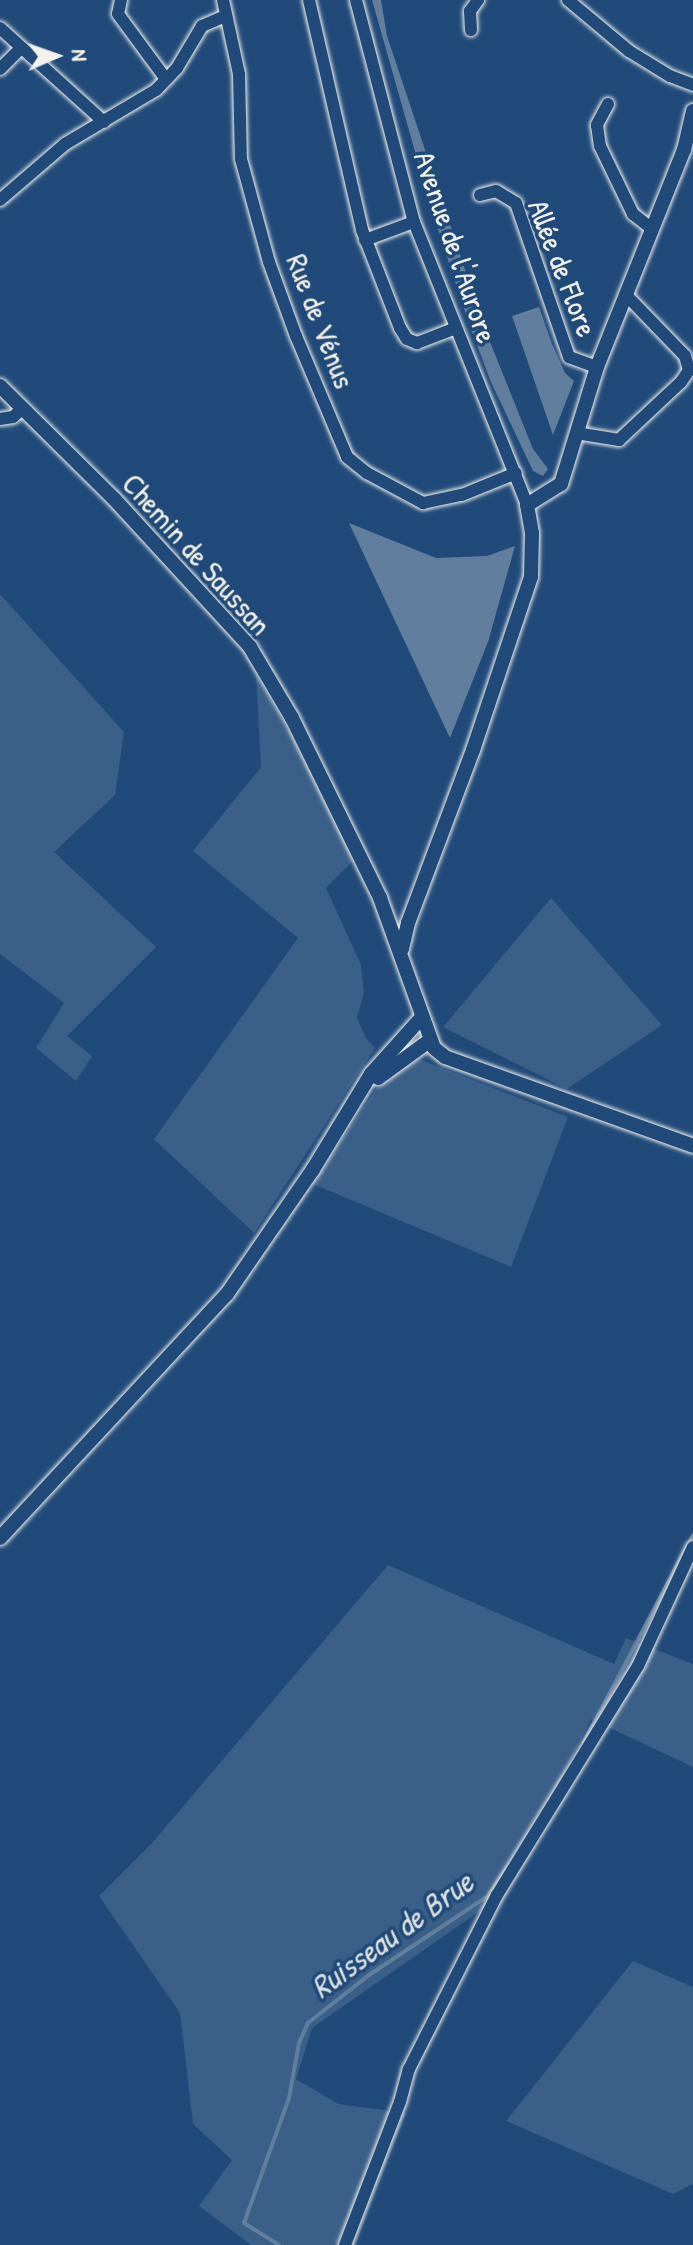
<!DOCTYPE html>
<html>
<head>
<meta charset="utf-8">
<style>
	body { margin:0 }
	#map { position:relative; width:693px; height:2245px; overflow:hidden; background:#1f4a7a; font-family:"Patrick Hand",sans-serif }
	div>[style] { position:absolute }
	.green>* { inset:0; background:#3a5f88 }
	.water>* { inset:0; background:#627e9d }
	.stream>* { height:4px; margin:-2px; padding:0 2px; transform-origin:2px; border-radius:2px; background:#627e9d }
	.roads { filter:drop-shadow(0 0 2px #f4f1e8) drop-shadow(0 0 2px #f4f1e8) }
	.minor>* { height:12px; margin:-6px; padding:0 6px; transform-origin:6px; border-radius:6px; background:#1f4a7a }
	.tertiary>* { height:14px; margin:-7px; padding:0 7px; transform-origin:7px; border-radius:7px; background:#1f4a7a }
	span { translate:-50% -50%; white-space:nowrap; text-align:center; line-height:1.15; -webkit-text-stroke:7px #1f4a7a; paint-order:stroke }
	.street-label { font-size:30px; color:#f4f1e8 }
	.water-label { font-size:32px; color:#dee0dd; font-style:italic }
	.north { position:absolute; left:16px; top:16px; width:80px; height:80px; -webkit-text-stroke:6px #1f4a7a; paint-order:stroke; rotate:88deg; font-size:22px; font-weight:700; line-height:32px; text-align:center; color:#f4f1e8 }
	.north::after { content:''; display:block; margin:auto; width:28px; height:36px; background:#f4f1e8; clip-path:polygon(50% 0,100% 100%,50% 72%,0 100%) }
</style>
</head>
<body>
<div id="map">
	<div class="green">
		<div style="clip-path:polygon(0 594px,124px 732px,115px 795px,54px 852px,156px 947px,67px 1036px,92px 1056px,76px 1081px,36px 1048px,64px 1003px,0 954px)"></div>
		<div style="clip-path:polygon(256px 675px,314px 775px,354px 860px,326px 888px,361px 965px,364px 993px,357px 1018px,366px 1038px,375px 1048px,254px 1233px,154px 1139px,298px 938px,193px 851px,261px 767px)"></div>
		<div style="clip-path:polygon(551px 898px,662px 1025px,567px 1089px,443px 1027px)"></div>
		<div style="clip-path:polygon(416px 1058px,568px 1117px,511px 1267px,313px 1184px,376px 1089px)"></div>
		<div style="clip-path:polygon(388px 1565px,614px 1664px,626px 1638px,693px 1664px,693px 1767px,591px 1719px,551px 1799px,484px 1908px,312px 2028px,296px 2079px,338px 2104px,406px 2113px,355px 2245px,251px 2245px,199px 2206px,232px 2160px,193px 2124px,180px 2013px,99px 1896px,152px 1843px)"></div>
		<div style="clip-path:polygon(633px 1961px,693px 1987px,693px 2184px,673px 2194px,506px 2121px)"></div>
	</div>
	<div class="water">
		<div style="clip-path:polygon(372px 0,381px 0,387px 36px,486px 332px,533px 449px,548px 469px,543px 476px,533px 471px,491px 382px,468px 321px,431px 208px)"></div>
		<div style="clip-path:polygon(539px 307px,552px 344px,565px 373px,574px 381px,553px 435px,512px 316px)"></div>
		<div style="clip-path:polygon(349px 523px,436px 558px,487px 556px,515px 546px,488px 642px,450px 738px)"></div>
	</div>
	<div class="stream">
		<div style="left:584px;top:1742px;width:234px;rotate:-62.2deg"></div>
		<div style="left:279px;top:2245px;width:41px;rotate:-147.8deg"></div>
		<div style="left:244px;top:2223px;width:133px;rotate:-70.2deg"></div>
		<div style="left:289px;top:2098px;width:56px;rotate:-79.7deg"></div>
		<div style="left:299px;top:2043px;width:22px;rotate:-66deg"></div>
		<div style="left:308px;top:2023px;width:78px;rotate:-38.2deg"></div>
		<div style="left:369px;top:1975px;width:143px;rotate:-33.6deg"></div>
		<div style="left:488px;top:1896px;width:34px;rotate:-56deg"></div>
	</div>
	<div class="roads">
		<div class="minor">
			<div style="left:121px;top:0;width:14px;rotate:102deg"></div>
			<div style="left:118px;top:14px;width:81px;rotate:53.6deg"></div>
			<div style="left:223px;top:0;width:76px;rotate:77.8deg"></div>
			<div style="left:239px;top:74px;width:85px;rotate:88.7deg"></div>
			<div style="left:241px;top:159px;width:107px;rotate:74.8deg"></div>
			<div style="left:269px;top:262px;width:79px;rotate:70deg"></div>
			<div style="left:296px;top:336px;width:131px;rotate:67.1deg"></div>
			<div style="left:347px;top:457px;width:26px;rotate:39deg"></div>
			<div style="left:367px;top:473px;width:64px;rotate:28.2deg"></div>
			<div style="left:423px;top:503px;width:40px;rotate:-12deg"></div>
			<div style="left:462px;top:495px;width:58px;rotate:-22.2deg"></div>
			<div style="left:309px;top:0;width:236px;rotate:77deg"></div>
			<div style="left:362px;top:230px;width:105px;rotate:68.8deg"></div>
			<div style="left:400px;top:328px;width:13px;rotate:58deg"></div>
			<div style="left:407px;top:339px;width:11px;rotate:22deg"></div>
			<div style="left:417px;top:343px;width:40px;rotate:-21deg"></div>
			<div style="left:356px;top:0;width:229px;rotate:75.4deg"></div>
			<div style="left:414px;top:222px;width:305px;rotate:68.2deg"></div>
			<div style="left:568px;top:0;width:80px;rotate:39.9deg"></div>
			<div style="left:629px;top:51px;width:48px;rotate:31.4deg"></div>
			<div style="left:670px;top:76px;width:25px;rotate:21deg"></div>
			<div style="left:0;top:28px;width:140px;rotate:42.1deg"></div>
			<div style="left:471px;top:30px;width:19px;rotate:-93deg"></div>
			<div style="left:470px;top:11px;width:14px;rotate:-54deg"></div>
			<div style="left:0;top:69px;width:30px;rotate:-45deg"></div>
			<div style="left:608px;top:104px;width:24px;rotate:118deg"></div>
			<div style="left:597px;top:125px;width:21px;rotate:82deg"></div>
			<div style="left:600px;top:146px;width:76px;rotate:64.1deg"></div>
			<div style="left:633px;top:214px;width:24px;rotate:38deg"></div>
			<div style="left:480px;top:195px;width:16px;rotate:-14deg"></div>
			<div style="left:496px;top:191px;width:23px;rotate:31deg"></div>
			<div style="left:516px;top:203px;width:163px;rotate:71deg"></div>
			<div style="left:569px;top:357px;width:30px;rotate:20deg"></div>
			<div style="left:0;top:200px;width:86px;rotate:-40.7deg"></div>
			<div style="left:65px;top:144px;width:106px;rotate:-30.7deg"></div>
			<div style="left:156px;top:90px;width:30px;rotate:-46deg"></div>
			<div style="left:177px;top:68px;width:49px;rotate:-59.2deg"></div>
			<div style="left:202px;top:26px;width:26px;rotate:-23deg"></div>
			<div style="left:365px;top:240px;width:52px;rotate:-20.2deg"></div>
			<div style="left:0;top:419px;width:13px;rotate:-9deg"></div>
			<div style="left:13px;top:417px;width:13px;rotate:-42deg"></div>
			<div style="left:576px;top:433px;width:44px;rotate:9.2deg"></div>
			<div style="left:619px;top:440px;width:85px;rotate:-43.1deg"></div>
			<div style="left:681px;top:382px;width:14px;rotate:-56deg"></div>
			<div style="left:689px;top:370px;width:15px;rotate:-106deg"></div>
			<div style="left:685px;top:356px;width:85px;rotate:-134deg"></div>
			<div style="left:345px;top:2245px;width:153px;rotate:-69deg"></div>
			<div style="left:400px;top:2102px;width:34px;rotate:-75deg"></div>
			<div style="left:409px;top:2069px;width:195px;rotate:-63.2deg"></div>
			<div style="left:497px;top:1895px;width:269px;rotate:-58.4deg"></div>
			<div style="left:638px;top:1666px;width:131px;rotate:-65.2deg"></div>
		</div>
		<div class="tertiary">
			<div style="left:0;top:386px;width:162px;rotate:44.7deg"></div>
			<div style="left:115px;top:500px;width:200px;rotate:47.4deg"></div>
			<div style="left:250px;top:647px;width:82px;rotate:59.4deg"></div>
			<div style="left:292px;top:718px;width:200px;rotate:63.9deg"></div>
			<div style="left:380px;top:898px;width:159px;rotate:70.2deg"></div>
			<div style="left:434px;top:1048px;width:14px;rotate:39deg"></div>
			<div style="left:445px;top:1057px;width:263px;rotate:19.7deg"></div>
			<div style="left:402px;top:949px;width:27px;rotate:-77deg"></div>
			<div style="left:408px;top:923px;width:185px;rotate:-69.4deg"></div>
			<div style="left:473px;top:750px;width:182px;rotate:-71.5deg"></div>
			<div style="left:531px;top:577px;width:44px;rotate:-88.7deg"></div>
			<div style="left:532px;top:533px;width:28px;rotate:-100deg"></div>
			<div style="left:527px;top:505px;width:40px;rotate:-32deg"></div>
			<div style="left:561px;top:484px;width:122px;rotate:-72.9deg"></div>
			<div style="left:597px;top:367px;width:234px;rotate:-68.2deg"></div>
			<div style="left:684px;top:150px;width:40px;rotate:-77deg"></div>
			<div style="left:378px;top:1078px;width:63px;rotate:-36deg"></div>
			<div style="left:0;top:1538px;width:333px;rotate:-47.1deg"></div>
			<div style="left:227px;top:1294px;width:150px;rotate:-55.4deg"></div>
			<div style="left:312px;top:1171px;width:114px;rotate:-58.7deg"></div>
			<div style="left:371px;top:1074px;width:75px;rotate:-48.2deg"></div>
		</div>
	</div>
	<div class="street-label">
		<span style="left:456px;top:247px;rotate:71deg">Avenue de l'Aurore</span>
		<span style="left:563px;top:268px;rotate:69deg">Allée de Flore</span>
		<span style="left:321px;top:321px;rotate:69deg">Rue de Vénus</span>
		<span style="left:197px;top:554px;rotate:48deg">Chemin de Saussan</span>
	</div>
	<div class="water-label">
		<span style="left:392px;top:1935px;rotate:-36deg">Ruisseau de Brue</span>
	</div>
	<div class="north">N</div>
</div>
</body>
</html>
